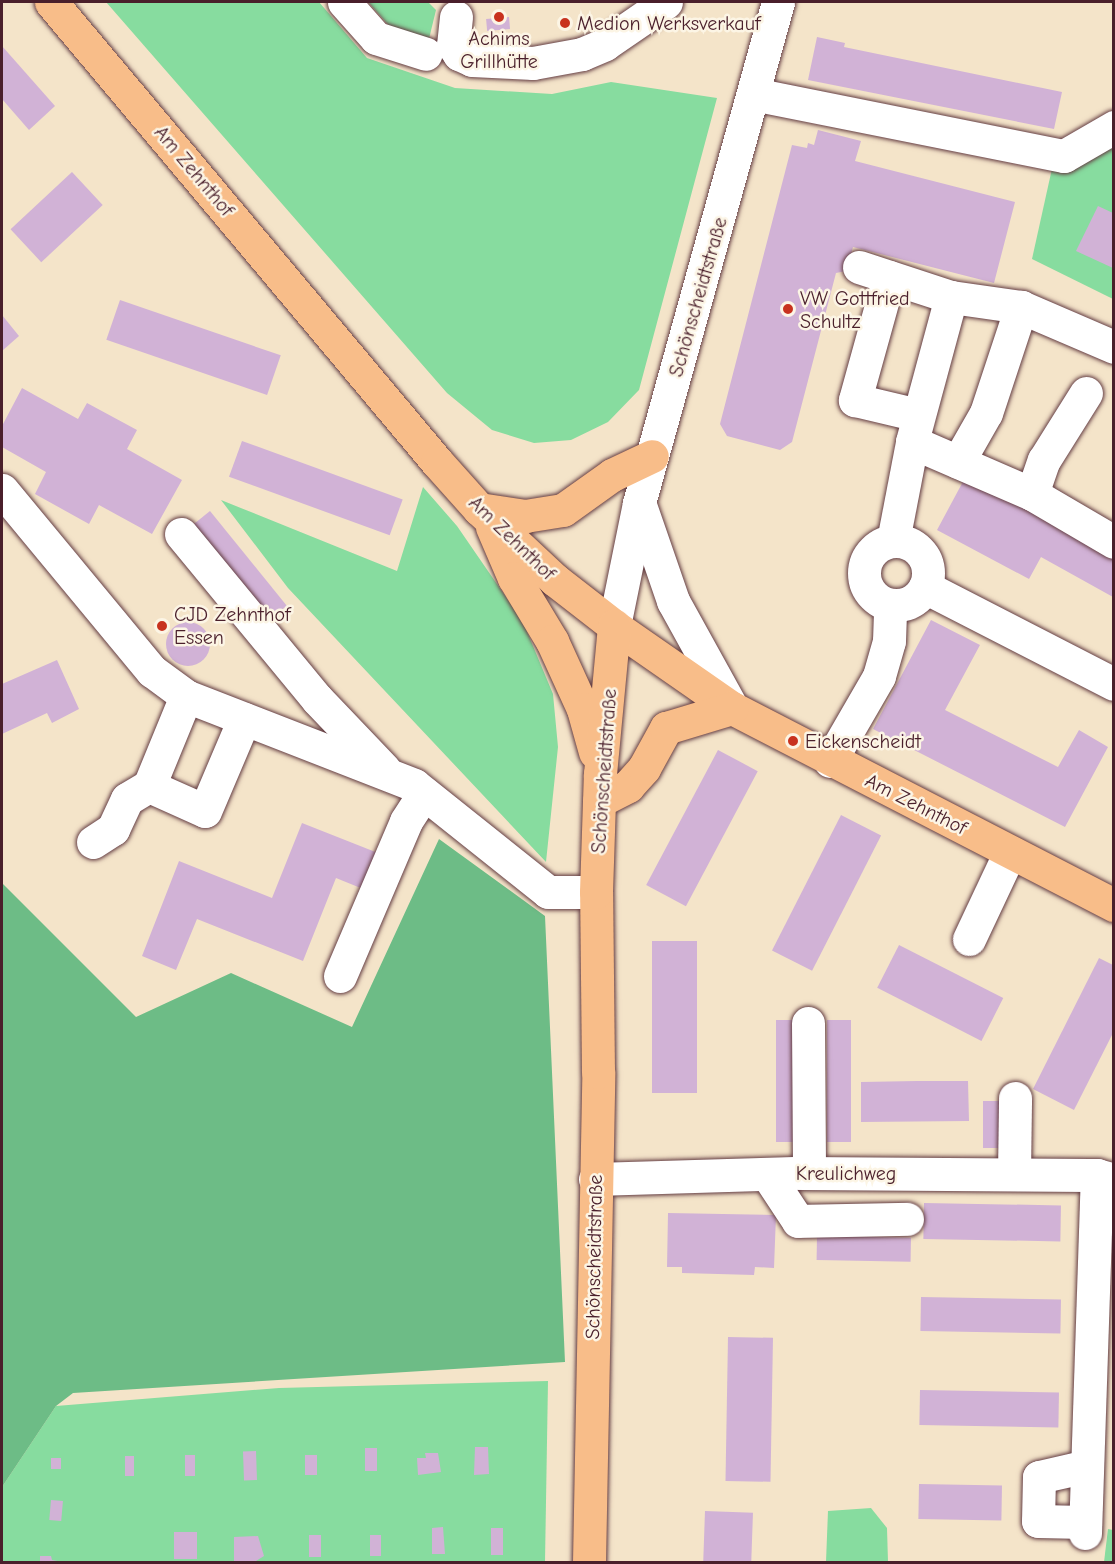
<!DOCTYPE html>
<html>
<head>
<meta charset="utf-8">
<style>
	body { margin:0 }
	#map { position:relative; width:1115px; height:1564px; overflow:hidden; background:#f4e4c9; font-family:"Comic Neue",sans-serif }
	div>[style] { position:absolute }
	.green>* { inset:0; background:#87dc9f }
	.forest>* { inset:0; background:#6dbc86 }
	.building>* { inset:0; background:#d1b2d6; transform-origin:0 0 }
	.round { border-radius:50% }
	.roads { filter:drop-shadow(0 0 2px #643d43) drop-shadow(0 0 2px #643d43) }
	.minor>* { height:33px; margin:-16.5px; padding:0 16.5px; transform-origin:16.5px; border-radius:16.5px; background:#fff }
	.minor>.ring { margin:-16.5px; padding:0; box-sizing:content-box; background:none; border:33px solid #fff; border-radius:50% }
	.major>* { height:33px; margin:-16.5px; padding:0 16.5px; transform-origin:16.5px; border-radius:16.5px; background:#f8bd89 }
	.dots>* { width:16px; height:16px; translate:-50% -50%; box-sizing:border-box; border:3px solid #fcf5e5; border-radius:50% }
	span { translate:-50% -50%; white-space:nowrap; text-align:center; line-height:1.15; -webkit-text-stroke:5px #fcf5e5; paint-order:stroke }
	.poi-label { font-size:20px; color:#4a1f2b }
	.left { translate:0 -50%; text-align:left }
	.street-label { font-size:20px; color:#4a1f2b }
	.frame { position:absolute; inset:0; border:3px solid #4a1f2b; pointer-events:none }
</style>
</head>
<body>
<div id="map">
	<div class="green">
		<div style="clip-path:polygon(106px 2px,319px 2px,367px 58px,455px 88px,552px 94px,611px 82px,717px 98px,639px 390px,608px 422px,571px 440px,534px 443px,492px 430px,447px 393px)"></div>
		<div style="clip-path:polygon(368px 2px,428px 2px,436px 10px,428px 43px,392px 29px)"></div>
		<div style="clip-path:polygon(1113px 120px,1113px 299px,1032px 259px,1055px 155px)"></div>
		<div style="clip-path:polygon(423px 487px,457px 526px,523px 622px,553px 694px,558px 747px,546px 862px,288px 588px,221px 500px,397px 571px)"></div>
		<div style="clip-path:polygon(548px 1381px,545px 1562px,2px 1562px,2px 1487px,56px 1406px,279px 1388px)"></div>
		<div style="clip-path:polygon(871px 1508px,887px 1528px,888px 1562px,826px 1562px,828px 1511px)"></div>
		<div style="clip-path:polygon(1108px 1529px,1113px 1530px,1113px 1562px,1104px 1562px)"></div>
	</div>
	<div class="forest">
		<div style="clip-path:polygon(439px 839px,545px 916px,565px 1362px,73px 1393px,56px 1406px,2px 1487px,2px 883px,136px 1017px,231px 973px,352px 1027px)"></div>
	</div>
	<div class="building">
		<div style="left:509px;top:17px;width:12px;height:23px;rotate:85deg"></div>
		<div style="clip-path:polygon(817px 37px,845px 43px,844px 47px,1062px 92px,1054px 129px,808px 80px)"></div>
		<div style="clip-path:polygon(2px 46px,55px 106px,29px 130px,2px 99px)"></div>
		<div style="clip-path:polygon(818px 130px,861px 141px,855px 161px,1015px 202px,994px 283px,853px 247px,846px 271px,836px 273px,792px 442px,780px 450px,727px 436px,720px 424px,792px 145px,807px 148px,808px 143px,814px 145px)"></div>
		<div style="left:72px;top:172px;width:45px;height:84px;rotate:47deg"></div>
		<div style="clip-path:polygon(1098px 206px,1113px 213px,1113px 268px,1076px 251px)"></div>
		<div style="left:120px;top:300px;width:170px;height:42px;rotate:19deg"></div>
		<div style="clip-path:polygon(2px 315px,19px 336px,2px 351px)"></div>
		<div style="clip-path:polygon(22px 388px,78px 419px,87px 403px,137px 430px,127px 449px,182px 480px,152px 534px,99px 505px,89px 524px,35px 494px,46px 472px,2px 447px,2px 426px)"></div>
		<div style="left:242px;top:441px;width:171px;height:38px;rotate:20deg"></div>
		<div style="clip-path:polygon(966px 476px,1113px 556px,1113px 597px,1041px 557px,1029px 579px,937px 530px)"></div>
		<div style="left:210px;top:511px;width:122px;height:22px;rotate:51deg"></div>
		<div style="clip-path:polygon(931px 620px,980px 645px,945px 710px,1058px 767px,1079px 730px,1108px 747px,1065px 827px,873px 729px)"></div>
		<div class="round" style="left:166px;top:622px;width:44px;height:44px"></div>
		<div style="clip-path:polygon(57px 660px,79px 709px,52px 723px,47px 713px,2px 734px,2px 684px)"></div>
		<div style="left:718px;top:750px;width:45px;height:153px;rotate:28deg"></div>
		<div style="left:841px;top:815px;width:45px;height:152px;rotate:27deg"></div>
		<div style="clip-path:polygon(302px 823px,383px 855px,368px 891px,336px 878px,303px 961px,197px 919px,176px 970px,142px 956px,179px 861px,272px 898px)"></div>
		<div style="left:652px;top:941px;width:45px;height:152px"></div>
		<div style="left:899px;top:945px;width:117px;height:48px;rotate:27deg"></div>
		<div style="clip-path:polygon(1099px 958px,1113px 965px,1113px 1033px,1074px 1110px,1033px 1089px)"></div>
		<div style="left:776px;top:1020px;width:24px;height:122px"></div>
		<div style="left:827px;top:1020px;width:24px;height:122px"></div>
		<div style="clip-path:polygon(917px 1081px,968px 1081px,969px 1121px,861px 1122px,861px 1082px)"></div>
		<div style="left:983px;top:1101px;width:23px;height:47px"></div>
		<div style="left:924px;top:1203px;width:137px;height:36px;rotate:1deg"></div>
		<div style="clip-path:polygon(668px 1213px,776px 1215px,774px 1268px,755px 1267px,754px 1275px,682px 1273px,682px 1267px,667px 1267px)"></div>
		<div style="left:817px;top:1236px;width:94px;height:24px;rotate:1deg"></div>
		<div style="left:921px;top:1297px;width:140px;height:34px;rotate:1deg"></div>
		<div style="left:728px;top:1337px;width:45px;height:144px;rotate:1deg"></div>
		<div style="left:920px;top:1390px;width:139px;height:35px;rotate:1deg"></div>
		<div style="clip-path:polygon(475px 1447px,488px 1447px,489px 1474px,474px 1475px)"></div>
		<div style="left:365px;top:1448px;width:12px;height:23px"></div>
		<div style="left:256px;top:1451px;width:29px;height:13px;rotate:88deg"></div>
		<div style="clip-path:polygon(425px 1453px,438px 1453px,441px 1472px,418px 1475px,417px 1458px,426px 1458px)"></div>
		<div style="left:195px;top:1455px;width:21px;height:10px;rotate:90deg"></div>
		<div style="left:305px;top:1455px;width:12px;height:20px"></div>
		<div style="left:125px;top:1456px;width:9px;height:20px"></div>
		<div style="left:51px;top:1458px;width:10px;height:11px"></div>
		<div style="left:919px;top:1484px;width:83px;height:35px;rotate:1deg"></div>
		<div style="left:51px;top:1500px;width:12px;height:20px;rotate:5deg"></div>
		<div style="left:705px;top:1511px;width:48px;height:51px;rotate:2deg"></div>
		<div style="clip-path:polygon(443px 1527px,445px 1554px,432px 1554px,432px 1528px)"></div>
		<div style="left:491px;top:1528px;width:12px;height:27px"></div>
		<div style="left:174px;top:1532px;width:23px;height:27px"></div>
		<div style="left:321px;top:1535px;width:22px;height:12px;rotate:90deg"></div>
		<div style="left:370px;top:1535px;width:11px;height:21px"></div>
		<div style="clip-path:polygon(258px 1536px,264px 1556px,256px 1561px,234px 1562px,234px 1537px)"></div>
		<div style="clip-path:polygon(40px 1556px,51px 1556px,52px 1560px,63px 1562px,40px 1562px)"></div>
	</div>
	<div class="roads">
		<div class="minor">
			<div style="left:344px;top:2px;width:48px;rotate:48.4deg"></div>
			<div style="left:376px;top:38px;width:52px;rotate:17.7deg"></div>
			<div style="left:456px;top:17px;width:28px;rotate:96deg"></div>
			<div style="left:453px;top:45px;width:11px;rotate:56deg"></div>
			<div style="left:459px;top:54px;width:14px;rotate:25deg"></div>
			<div style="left:472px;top:60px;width:61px;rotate:2.8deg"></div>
			<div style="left:533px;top:63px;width:50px;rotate:-10.4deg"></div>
			<div style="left:582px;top:54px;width:25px;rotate:-23deg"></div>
			<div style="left:605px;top:44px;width:74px;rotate:-34.5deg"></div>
			<div style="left:753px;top:94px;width:317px;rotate:11.3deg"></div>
			<div style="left:1064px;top:156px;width:58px;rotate:-30.1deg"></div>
			<div style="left:859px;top:267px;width:97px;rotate:18.1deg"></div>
			<div style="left:951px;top:297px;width:71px;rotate:8.1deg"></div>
			<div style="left:1021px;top:307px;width:101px;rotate:23.3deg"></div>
			<div style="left:889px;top:277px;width:128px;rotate:105.5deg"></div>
			<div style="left:855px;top:400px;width:65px;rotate:13.4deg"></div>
			<div style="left:951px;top:297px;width:150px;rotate:105.1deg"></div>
			<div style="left:912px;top:442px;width:131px;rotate:23.4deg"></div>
			<div style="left:1032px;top:494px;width:36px;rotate:-71deg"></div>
			<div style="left:1044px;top:460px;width:79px;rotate:-57.9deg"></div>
			<div style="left:958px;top:462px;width:56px;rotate:-60.3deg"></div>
			<div style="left:986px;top:413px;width:112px;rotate:-71.7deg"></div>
			<div style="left:2px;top:490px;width:235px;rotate:50.4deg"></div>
			<div style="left:152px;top:671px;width:42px;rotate:36.3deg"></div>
			<div style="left:186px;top:696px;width:245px;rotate:21.3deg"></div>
			<div style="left:414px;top:785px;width:171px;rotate:38.6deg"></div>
			<div style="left:548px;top:892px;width:48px"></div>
			<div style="left:1032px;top:494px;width:95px;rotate:30.3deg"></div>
			<div style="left:640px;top:505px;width:102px;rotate:71deg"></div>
			<div style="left:673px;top:601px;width:122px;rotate:61.1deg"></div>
			<div style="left:181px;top:534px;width:214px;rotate:50.5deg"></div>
			<div style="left:317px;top:699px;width:97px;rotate:46.3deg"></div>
			<div class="ring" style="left:864px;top:541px;width:31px;height:31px"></div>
			<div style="left:893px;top:541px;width:101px;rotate:-79.1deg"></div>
			<div style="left:925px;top:587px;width:212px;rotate:27.2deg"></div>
			<div style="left:614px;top:626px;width:126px;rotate:-78.5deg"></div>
			<div style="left:639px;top:503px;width:520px;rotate:-74.49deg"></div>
			<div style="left:186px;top:696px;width:97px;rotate:112.3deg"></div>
			<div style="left:149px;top:786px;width:61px;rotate:24.1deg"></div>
			<div style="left:205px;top:811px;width:100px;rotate:-67deg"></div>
			<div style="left:830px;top:761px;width:98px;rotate:-60deg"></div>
			<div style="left:879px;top:676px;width:36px;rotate:-74deg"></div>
			<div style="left:889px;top:641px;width:36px;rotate:-88deg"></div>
			<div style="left:93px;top:842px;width:24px;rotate:-33deg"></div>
			<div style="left:113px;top:829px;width:33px;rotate:-65deg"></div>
			<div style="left:127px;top:799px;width:26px;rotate:-31deg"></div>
			<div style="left:969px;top:939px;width:96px;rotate:-64.8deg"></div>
			<div style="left:340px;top:976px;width:168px;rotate:-66.9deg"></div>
			<div style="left:406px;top:821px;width:33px;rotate:-57deg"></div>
			<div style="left:808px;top:1023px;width:150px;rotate:89.6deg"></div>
			<div style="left:767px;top:1174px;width:56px;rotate:56.6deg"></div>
			<div style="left:798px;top:1221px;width:109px;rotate:-1.1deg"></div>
			<div style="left:1014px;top:1174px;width:76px;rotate:-89.2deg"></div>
			<div style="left:595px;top:1179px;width:207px;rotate:-1.7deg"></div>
			<div style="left:802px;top:1173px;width:295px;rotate:0.4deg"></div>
			<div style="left:1097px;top:1175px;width:18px;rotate:16deg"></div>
			<div style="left:1085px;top:1522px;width:47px;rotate:-178.8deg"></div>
			<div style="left:1038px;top:1521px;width:44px;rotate:-88.7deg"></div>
			<div style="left:1039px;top:1477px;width:49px;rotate:-12.9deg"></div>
			<div style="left:1085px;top:1533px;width:358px;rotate:-88.1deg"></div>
		</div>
		<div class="major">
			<div style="left:51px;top:2px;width:600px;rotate:50deg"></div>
			<div style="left:437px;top:462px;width:63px;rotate:48.2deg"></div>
			<div style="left:479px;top:509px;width:104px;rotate:43.1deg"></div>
			<div style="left:555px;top:580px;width:75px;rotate:37.9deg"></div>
			<div style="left:614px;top:626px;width:144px;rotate:34.8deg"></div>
			<div style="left:732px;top:708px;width:430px;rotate:27.3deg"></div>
			<div style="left:479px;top:509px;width:47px;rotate:8.7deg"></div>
			<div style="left:525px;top:516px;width:38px;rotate:-9deg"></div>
			<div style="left:563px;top:510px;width:60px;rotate:-35.5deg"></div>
			<div style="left:612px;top:475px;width:44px;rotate:-25.4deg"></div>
			<div style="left:492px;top:527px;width:56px;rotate:66.7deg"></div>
			<div style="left:514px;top:578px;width:74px;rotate:58.9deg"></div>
			<div style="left:552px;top:641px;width:75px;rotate:65.5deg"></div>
			<div style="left:583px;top:709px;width:45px;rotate:74.4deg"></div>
			<div style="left:599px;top:801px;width:33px;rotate:-27deg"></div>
			<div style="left:628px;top:786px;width:24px;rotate:-48deg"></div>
			<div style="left:644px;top:768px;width:46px;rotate:-61.2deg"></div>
			<div style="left:666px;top:728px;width:69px;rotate:-16.9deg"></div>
			<div style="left:589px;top:1562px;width:490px;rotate:-88.9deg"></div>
			<div style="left:598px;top:1072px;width:180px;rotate:-90.6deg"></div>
			<div style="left:596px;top:892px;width:118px;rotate:-88.1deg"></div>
			<div style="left:600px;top:774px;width:149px;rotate:-84.6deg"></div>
		</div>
	</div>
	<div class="dots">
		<div style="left:499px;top:17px;background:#c8321e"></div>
		<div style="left:565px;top:23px;background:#c8321e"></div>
		<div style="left:788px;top:309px;background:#c8321e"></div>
		<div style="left:162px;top:626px;background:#c8321e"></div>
		<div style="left:793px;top:741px;background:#c8321e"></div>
	</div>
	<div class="poi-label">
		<span class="left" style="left:577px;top:23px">Medion Werksverkauf</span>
		<span style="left:499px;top:50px">Achims<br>Grillhütte</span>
		<span class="left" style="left:800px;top:310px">VW Gottfried<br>Schultz</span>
		<span class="left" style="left:174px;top:626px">CJD Zehnthof<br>Essen</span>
		<span class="left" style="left:805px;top:741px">Eickenscheidt</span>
	</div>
	<div class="street-label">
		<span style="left:194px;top:171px;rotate:50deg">Am Zehnthof</span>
		<span style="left:698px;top:297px;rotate:-74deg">Schönscheidtstraße</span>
		<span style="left:512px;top:538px;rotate:44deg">Am Zehnthof</span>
		<span style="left:604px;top:771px;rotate:-86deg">Schönscheidtstraße</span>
		<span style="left:916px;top:804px;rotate:27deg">Am Zehnthof</span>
		<span style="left:846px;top:1173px">Kreulichweg</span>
		<span style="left:594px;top:1257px;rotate:-89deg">Schönscheidtstraße</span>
	</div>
	<div class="frame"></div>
</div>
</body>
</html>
